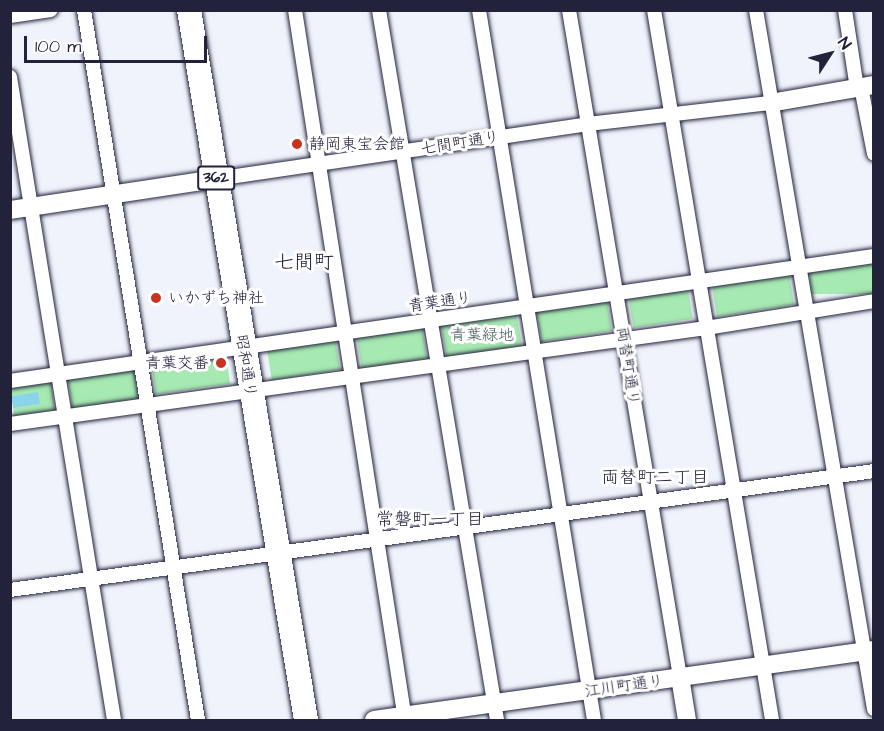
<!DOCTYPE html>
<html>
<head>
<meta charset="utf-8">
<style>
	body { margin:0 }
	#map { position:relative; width:884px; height:731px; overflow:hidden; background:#eff3fc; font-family:"Architects Daughter","Klee One",sans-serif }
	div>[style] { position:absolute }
	.green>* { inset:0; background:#a7e9b2; transform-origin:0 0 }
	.water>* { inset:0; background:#8ad4eb; transform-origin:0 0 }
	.roads { filter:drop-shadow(0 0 2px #22223b) drop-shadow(0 0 2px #22223b) }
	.minor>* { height:14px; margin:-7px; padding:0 7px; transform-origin:7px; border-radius:7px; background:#fff }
	.tertiary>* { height:18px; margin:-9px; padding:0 9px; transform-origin:9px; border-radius:9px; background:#fff }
	.trunk>* { height:24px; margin:-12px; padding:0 12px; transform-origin:12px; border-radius:12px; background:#fff }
	.dots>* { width:16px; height:16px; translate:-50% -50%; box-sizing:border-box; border:3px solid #fff; border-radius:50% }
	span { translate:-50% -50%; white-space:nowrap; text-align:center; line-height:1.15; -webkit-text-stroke:6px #fff; paint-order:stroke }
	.shield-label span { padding:2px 4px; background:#fff; border:2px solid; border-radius:4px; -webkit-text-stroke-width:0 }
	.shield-label { font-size:15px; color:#22223b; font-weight:700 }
	.street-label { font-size:16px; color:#22223b }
	.poi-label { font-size:16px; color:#22223b }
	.left { translate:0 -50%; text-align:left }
	.right { translate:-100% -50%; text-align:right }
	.park-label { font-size:16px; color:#4a5e5f }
	.neighbourhood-label { font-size:18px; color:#22223b }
	.quarter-label { font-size:20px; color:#22223b }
	.frame { position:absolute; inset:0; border:12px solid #22223b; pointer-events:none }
	.north { position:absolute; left:800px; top:24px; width:60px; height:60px; -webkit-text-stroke:4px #fff; paint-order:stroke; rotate:54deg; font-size:16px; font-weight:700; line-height:24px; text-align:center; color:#22223b }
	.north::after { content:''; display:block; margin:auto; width:21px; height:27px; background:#22223b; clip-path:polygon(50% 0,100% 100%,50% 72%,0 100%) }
	.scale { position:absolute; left:24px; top:36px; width:183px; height:27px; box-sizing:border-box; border:3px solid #22223b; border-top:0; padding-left:8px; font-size:18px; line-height:21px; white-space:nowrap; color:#22223b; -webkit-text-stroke:4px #fff; paint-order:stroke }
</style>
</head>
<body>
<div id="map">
	<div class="green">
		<div style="left:873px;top:262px;width:32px;height:63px;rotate:90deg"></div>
		<div style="left:789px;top:273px;width:32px;height:78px;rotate:81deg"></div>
		<div style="left:688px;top:289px;width:30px;height:60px;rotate:81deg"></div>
		<div style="left:607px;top:301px;width:30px;height:71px;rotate:81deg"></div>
		<div style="left:516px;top:312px;width:35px;height:76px;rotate:80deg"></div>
		<div style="left:422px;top:327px;width:32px;height:66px;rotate:81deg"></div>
		<div style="left:335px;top:338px;width:32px;height:69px;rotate:81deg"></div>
		<div style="left:226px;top:355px;width:29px;height:75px;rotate:82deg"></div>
		<div style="left:135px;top:369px;width:31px;height:68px;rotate:81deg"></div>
		<div style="left:51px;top:380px;width:31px;height:41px;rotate:83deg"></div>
	</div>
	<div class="water">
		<div style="left:38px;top:392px;width:12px;height:27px;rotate:81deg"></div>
	</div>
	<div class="roads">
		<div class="minor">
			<div style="left:84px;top:10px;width:719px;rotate:80.88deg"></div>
			<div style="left:295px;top:10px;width:718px;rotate:81.19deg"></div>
			<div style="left:379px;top:10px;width:720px;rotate:80.56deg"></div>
			<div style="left:479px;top:10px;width:719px;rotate:80.8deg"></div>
			<div style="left:569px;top:10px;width:676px;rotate:80.55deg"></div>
			<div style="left:654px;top:10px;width:720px;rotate:80.56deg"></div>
			<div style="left:756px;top:10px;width:709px;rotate:80.42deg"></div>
			<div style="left:845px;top:10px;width:79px;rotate:81.3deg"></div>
			<div style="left:10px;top:16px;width:41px;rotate:-8.3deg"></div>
			<div style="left:10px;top:77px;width:651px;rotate:80.81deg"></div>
			<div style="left:861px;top:87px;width:68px;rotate:79deg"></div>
			<div style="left:216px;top:179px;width:376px;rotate:-8.4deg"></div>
			<div style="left:588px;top:124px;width:183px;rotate:-6.6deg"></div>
			<div style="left:10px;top:381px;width:873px;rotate:-8.23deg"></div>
			<div style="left:10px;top:424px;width:703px;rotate:-7.85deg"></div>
			<div style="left:706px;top:328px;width:170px;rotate:-9.1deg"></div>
			<div style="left:10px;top:590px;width:872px;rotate:-7.84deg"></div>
		</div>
		<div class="tertiary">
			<div style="left:770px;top:103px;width:106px;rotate:-9.8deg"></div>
			<div style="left:10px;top:210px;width:208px;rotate:-8.6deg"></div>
			<div style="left:680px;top:677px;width:44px;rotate:80.8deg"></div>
			<div style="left:374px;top:720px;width:505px;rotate:-7.97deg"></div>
		</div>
		<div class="trunk">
			<div style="left:189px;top:10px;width:720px;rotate:80.64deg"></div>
		</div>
	</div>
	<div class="dots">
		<div style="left:297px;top:144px;background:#c8321e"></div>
		<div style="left:156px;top:298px;background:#c8321e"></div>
		<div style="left:221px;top:363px;background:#c8321e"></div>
	</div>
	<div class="shield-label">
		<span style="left:216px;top:178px">362</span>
	</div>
	<div class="street-label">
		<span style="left:460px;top:143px;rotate:-9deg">七間町通り</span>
		<span style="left:440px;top:302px;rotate:-8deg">青葉通り</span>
		<span style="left:246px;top:366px;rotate:81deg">昭和通り</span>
		<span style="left:628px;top:366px;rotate:81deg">両替町通り</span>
		<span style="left:624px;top:686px;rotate:-8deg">江川町通り</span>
	</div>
	<div class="poi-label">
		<span class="left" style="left:309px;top:144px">静岡東宝会館</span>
		<span class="left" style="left:168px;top:298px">いかずち神社</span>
		<span class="right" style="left:209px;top:363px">青葉交番</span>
	</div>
	<div class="park-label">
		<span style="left:482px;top:335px">青葉緑地</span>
	</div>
	<div class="neighbourhood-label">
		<span style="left:655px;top:478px">両替町二丁目</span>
		<span style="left:430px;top:520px">常磐町一丁目</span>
	</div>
	<div class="quarter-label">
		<span style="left:304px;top:262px">七間町</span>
	</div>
	<div class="frame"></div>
	<div class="north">N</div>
	<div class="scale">100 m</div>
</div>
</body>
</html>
